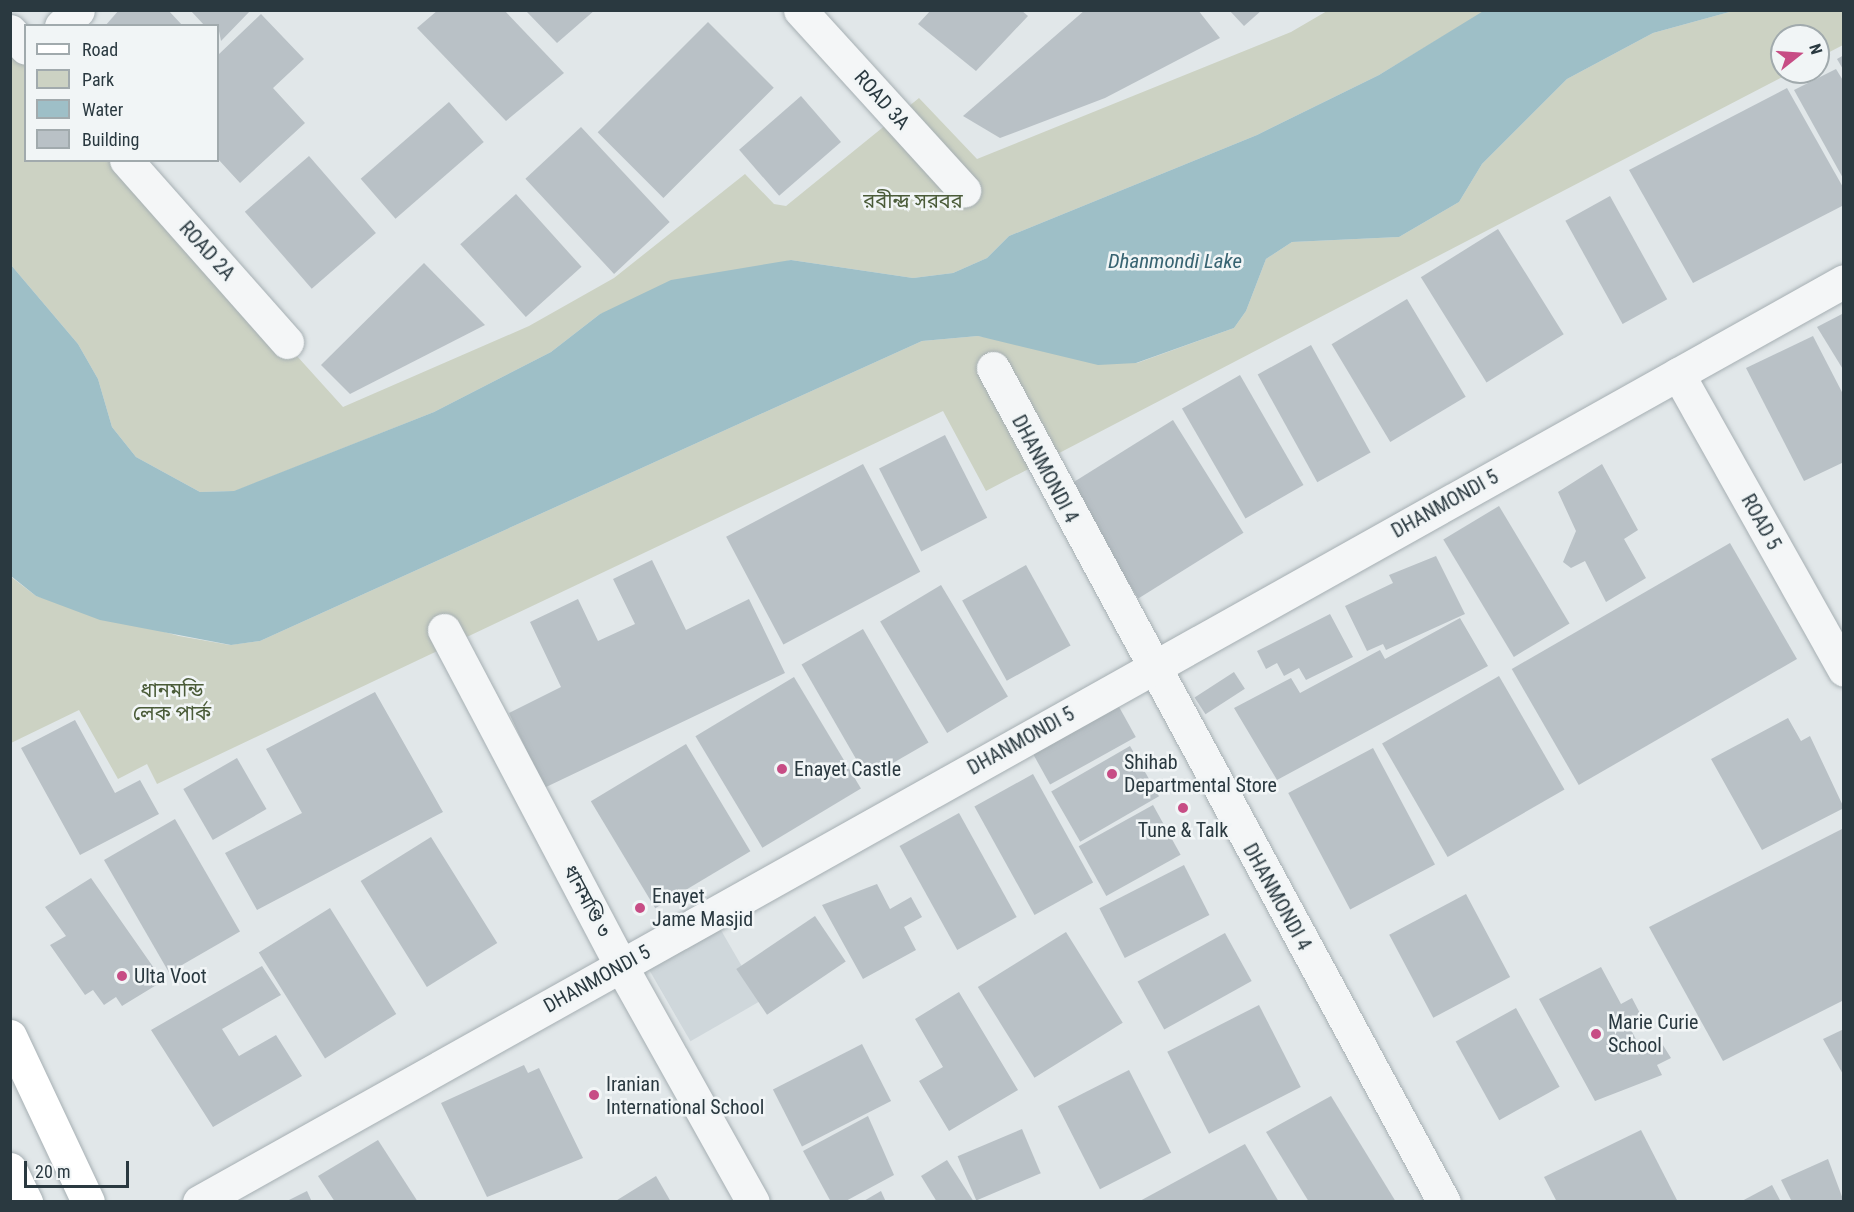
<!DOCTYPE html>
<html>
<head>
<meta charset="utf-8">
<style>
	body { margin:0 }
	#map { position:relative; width:1854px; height:1212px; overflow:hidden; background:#e1e7e9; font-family:"Roboto Condensed","Noto Sans Bengali",sans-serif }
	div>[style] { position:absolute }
	.built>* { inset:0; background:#cfd7db; transform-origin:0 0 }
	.green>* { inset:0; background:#ccd2c3 }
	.water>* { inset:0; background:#9ebfc7 }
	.building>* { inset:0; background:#b9c1c6; transform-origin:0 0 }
	.roads { filter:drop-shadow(0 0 2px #a6afb3) drop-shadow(0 0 2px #a6afb3) }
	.minor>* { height:33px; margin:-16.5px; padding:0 16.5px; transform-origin:16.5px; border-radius:16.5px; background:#f4f6f7 }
	.major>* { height:33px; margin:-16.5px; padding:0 16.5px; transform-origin:16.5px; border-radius:16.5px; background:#fff }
	.dots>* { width:16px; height:16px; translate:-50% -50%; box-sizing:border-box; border:3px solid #f1f5f6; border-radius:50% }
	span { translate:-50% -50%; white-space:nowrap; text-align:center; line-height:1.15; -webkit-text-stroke:5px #f1f5f6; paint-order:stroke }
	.street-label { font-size:20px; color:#2a3940 }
	.park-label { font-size:20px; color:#4a5b38 }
	.poi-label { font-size:20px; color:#2a3940 }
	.left { translate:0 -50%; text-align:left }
	.water-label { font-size:21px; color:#376371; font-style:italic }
	.frame { position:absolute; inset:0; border:12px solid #2a3940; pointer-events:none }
	.legend { position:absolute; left:24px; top:24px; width:195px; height:138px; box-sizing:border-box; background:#f1f5f6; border:2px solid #a1aaad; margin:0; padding:8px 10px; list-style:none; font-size:18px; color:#2a3940 }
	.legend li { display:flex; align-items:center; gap:12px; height:30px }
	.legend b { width:30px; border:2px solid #a1aaad }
	.north { position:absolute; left:1770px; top:24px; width:60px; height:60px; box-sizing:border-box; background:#f1f5f6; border:2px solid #a1aaad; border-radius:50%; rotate:73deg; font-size:16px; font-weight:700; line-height:24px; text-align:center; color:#2a3940 }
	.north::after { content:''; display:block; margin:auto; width:21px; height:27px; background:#c74d85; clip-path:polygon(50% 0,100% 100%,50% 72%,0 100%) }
	.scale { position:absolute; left:24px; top:1161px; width:105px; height:27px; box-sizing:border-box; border:3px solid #2a3940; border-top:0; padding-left:8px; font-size:18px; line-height:21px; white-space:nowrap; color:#2a3940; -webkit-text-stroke:4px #f1f5f6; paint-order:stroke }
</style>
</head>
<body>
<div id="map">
	<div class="built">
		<div style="left:718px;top:925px;width:87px;height:82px;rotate:60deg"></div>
	</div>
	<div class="green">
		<div style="clip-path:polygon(1327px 11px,1485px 11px,1379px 75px,1257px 135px,1009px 236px,987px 258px,953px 273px,913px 278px,791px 260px,600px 314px,551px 352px,434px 412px,235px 491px,200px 492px,136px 457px,112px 427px,98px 379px,78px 344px,11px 265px,10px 40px,25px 57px,26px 160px,121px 161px,343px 407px,529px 326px,614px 278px,745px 174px,774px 204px,786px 206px,919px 98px,977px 159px,1291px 32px)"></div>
		<div style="clip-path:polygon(1733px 11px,1843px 11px,1843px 45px,1818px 58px,1818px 36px,1782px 36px,1782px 72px,1792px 72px,986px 491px,943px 411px,157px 784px,147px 764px,118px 779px,79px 710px,11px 743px,10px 576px,36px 596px,179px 636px,230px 645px,260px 641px,922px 341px,978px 336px,1137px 363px,1234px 328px,1246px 311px,1266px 259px,1292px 242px,1399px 237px,1459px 202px,1482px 164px,1567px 79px,1653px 33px)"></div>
	</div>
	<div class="water">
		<div style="clip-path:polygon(1485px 10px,1733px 11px,1653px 33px,1567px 79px,1482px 164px,1459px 202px,1399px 237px,1292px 242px,1266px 259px,1246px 311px,1234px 328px,1136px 363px,1098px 365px,978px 336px,922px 341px,260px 641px,231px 645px,100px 620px,36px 596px,11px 576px,11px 265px,78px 344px,98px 379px,112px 427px,136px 457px,200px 492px,234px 491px,434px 412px,551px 352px,600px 314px,671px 280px,791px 260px,913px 278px,953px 273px,987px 258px,1009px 236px,1257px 135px,1379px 75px)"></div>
	</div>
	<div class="building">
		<div style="clip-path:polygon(119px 10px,168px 10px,183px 26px,105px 26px)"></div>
		<div style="clip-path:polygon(190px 10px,251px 10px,221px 41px,218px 26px,205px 26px)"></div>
		<div style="clip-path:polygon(438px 10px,504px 10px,564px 73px,506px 121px,417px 28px)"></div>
		<div style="clip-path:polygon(525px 10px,595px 10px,557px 43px)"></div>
		<div style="clip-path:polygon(931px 10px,1021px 10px,1028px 16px,976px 71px,918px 24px)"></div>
		<div style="clip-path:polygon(1085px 10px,1198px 10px,1220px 38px,1105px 98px,1000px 138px,963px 116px)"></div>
		<div style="clip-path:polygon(1229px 10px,1262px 10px,1244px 26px)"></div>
		<div style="clip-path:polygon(261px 14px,304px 59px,273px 88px,305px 123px,240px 183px,218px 159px,218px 55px)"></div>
		<div style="left:708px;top:22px;width:93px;height:156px;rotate:45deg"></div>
		<div style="clip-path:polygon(1844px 55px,1844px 71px,1837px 59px)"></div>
		<div style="clip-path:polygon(1836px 69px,1844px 82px,1844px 180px,1794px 90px)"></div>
		<div style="clip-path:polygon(1787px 88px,1844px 189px,1844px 205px,1693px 283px,1629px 170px)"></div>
		<div style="left:801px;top:96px;width:61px;height:82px;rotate:49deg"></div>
		<div style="left:449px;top:102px;width:53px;height:117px;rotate:49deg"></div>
		<div style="left:581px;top:127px;width:130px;height:76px;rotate:47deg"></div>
		<div style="left:309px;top:156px;width:102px;height:85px;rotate:49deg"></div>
		<div style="left:516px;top:194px;width:98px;height:75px;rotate:48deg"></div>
		<div style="left:1610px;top:196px;width:118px;height:51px;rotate:61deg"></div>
		<div style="left:1498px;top:229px;width:124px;height:91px;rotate:58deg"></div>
		<div style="clip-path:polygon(424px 263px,485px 325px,350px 394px,321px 365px)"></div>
		<div style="left:1407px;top:299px;width:114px;height:88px;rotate:59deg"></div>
		<div style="clip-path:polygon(1844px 313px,1844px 371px,1817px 327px)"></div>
		<div style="clip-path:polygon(1813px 336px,1844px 396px,1844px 462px,1804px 481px,1746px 368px)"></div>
		<div style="left:1311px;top:345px;width:123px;height:61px;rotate:61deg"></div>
		<div style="left:1240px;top:375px;width:127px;height:67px;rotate:60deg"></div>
		<div style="left:1173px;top:420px;width:133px;height:124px;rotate:58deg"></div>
		<div style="left:945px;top:435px;width:93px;height:74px;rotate:63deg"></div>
		<div style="left:863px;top:464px;width:122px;height:155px;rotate:62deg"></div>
		<div style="clip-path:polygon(1602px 464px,1638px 530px,1624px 539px,1646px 578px,1606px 602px,1585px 561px,1571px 568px,1563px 562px,1576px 531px,1558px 492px)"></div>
		<div style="left:1499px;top:506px;width:137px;height:65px;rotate:59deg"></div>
		<div style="left:1730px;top:543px;width:134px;height:252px;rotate:60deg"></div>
		<div style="clip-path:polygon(1436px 556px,1465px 614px,1386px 650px,1383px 644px,1367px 651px,1345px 606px,1393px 583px,1389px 575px)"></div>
		<div style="clip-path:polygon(652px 560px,686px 630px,749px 599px,785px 673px,544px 788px,509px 713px,561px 687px,530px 622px,578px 599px,598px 641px,635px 624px,613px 579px)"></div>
		<div style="left:1026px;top:565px;width:92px;height:73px;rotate:61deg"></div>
		<div style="left:941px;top:585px;width:130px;height:71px;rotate:59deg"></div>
		<div style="clip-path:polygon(1330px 614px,1353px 657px,1306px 680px,1299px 668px,1284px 676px,1277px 663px,1266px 669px,1257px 651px)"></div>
		<div style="clip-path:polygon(1460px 618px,1488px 666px,1277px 780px,1234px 708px,1291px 678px,1300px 693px,1380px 650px,1385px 659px)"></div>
		<div style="left:863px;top:629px;width:131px;height:71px;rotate:60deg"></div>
		<div style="left:1234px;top:672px;width:20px;height:47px;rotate:57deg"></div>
		<div style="left:1499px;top:676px;width:131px;height:135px;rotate:60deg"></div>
		<div style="left:794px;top:677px;width:130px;height:115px;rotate:59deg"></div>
		<div style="clip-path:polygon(375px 692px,443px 812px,257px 910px,225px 853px,302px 813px,266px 749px)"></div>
		<div style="left:1113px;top:696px;width:47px;height:98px;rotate:61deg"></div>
		<div style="clip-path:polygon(1788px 718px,1801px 741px,1810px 736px,1844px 808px,1762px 850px,1711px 759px)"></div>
		<div style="clip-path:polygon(75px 720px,115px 793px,140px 780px,159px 814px,80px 855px,21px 748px)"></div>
		<div style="left:686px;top:744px;width:125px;height:111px;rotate:59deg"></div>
		<div style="left:1130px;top:746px;width:58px;height:91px;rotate:60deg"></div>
		<div style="left:1373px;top:748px;width:132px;height:96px;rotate:62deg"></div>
		<div style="left:237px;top:758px;width:59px;height:62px;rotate:60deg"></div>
		<div style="left:1033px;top:774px;width:124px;height:67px;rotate:61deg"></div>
		<div style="left:1153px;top:805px;width:57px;height:85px;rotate:61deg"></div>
		<div style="left:959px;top:813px;width:119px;height:68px;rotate:61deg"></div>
		<div style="left:175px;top:819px;width:130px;height:82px;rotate:60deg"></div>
		<div style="clip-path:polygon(1844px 828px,1844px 1000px,1723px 1061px,1649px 927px)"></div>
		<div style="left:431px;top:837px;width:125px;height:83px;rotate:58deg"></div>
		<div style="left:1184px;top:865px;width:56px;height:95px;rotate:63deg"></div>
		<div style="clip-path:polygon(91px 878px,163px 981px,122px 1006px,116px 997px,104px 1005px,93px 990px,85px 995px,50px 945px,66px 936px,45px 907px)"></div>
		<div style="clip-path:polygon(877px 884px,890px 909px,911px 897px,922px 917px,904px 927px,916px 950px,863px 979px,822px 905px)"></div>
		<div style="left:1466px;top:894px;width:94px;height:87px;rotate:62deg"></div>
		<div style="left:330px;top:908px;width:125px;height:84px;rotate:58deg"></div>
		<div style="left:815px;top:916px;width:55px;height:95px;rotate:56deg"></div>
		<div style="left:1066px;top:932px;width:107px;height:104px;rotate:58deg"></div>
		<div style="left:1225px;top:933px;width:55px;height:100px;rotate:61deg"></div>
		<div style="clip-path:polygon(262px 966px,281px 995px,222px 1029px,239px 1056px,276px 1035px,302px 1076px,213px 1127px,151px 1030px)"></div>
		<div style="clip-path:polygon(1601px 967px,1621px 1004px,1632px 998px,1643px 1019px,1629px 1026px,1642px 1051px,1661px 1042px,1671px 1058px,1657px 1065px,1662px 1075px,1595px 1101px,1539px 999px)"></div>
		<div style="clip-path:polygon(959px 992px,1018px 1090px,949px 1131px,919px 1081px,943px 1067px,915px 1019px)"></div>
		<div style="left:1259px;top:1005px;width:92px;height:103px;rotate:63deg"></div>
		<div style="left:1516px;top:1008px;width:90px;height:69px;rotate:61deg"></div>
		<div style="clip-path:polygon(1844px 1029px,1844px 1076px,1823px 1039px)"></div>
		<div style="left:862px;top:1044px;width:64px;height:100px;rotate:63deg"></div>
		<div style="clip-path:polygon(524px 1065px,528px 1073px,539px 1068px,583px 1158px,487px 1197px,441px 1103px)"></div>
		<div style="left:1129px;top:1070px;width:93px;height:80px;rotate:63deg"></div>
		<div style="clip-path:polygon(1331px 1096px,1396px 1202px,1309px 1202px,1266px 1132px)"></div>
		<div style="clip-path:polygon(868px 1116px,894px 1175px,844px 1202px,831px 1202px,803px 1151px)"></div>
		<div style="left:1022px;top:1129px;width:48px;height:70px;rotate:67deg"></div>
		<div style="clip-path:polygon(1641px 1130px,1678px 1202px,1557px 1202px,1544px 1177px)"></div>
		<div style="clip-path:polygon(378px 1140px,418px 1202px,335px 1202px,318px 1176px)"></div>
		<div style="clip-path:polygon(1245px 1144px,1279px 1202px,1138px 1202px)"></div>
		<div style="clip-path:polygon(1828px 1159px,1844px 1202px,1792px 1202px,1781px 1180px)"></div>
		<div style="clip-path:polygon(947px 1160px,974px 1202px,937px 1202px,921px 1176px)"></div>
		<div style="clip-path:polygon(656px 1176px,671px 1202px,614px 1202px)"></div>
		<div style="clip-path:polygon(1772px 1185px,1781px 1202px,1740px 1202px)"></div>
		<div style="clip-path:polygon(307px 1191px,312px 1202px,285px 1202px)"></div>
		<div style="clip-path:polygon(881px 1191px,886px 1202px,862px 1202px)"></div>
	</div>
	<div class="roads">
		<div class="minor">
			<div style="left:800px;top:10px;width:244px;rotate:47.7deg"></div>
			<div style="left:61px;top:26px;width:23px;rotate:-43deg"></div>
			<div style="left:10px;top:31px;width:23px;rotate:47deg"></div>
			<div style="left:126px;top:160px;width:243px;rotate:48.5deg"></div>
			<div style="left:993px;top:368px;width:948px;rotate:61.6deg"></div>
			<div style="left:1678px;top:374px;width:339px;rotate:60.7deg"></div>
			<div style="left:444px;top:630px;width:380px;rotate:62.2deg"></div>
			<div style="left:621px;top:966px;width:270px;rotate:60.8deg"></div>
			<div style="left:199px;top:1202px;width:1885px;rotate:-29.24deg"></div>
		</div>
		<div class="major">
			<div style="left:10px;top:1036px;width:183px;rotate:64.8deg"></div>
			<div style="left:10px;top:1169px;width:37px;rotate:64deg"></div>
		</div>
	</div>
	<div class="dots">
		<div style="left:782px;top:769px;background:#c74d85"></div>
		<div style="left:1112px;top:774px;background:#c74d85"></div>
		<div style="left:1183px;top:808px;background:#c74d85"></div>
		<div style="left:640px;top:908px;background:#c74d85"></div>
		<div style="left:122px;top:976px;background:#c74d85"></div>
		<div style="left:1596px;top:1034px;background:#c74d85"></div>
		<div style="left:594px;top:1095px;background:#c74d85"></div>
	</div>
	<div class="street-label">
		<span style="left:882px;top:100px;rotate:48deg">ROAD 3A</span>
		<span style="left:207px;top:251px;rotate:48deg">ROAD 2A</span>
		<span style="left:1045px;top:469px;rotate:62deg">DHANMONDI 4</span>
		<span style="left:1445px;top:504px;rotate:-29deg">DHANMONDI 5</span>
		<span style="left:1761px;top:522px;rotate:61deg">ROAD 5</span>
		<span style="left:1021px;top:741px;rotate:-29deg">DHANMONDI 5</span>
		<span style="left:1277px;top:897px;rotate:61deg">DHANMONDI 4</span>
		<span style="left:587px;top:901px;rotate:62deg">ধানমণ্ডি ৩</span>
		<span style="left:597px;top:979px;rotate:-29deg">DHANMONDI 5</span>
	</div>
	<div class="park-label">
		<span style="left:913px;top:201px">রবীন্দ্র সরবর</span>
		<span style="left:172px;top:702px">ধানমন্ডি<br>লেক পার্ক</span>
	</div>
	<div class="poi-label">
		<span class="left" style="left:1124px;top:774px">Shihab<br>Departmental Store</span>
		<span class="left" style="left:794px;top:769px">Enayet Castle</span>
		<span style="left:1183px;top:830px">Tune &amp; Talk</span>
		<span class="left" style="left:652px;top:908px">Enayet<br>Jame Masjid</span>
		<span class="left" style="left:134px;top:976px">Ulta Voot</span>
		<span class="left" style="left:1608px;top:1034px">Marie Curie<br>School</span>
		<span class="left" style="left:606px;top:1096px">Iranian<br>International School</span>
	</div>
	<div class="water-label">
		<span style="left:1175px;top:261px">Dhanmondi Lake</span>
	</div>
	<div class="frame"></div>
	<ul class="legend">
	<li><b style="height:8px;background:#fff"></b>Road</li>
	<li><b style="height:16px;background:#ccd2c3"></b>Park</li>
	<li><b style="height:16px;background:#9ebfc7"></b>Water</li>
	<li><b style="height:16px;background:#b9c1c6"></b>Building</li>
	</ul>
	<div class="north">N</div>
	<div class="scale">20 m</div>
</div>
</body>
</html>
